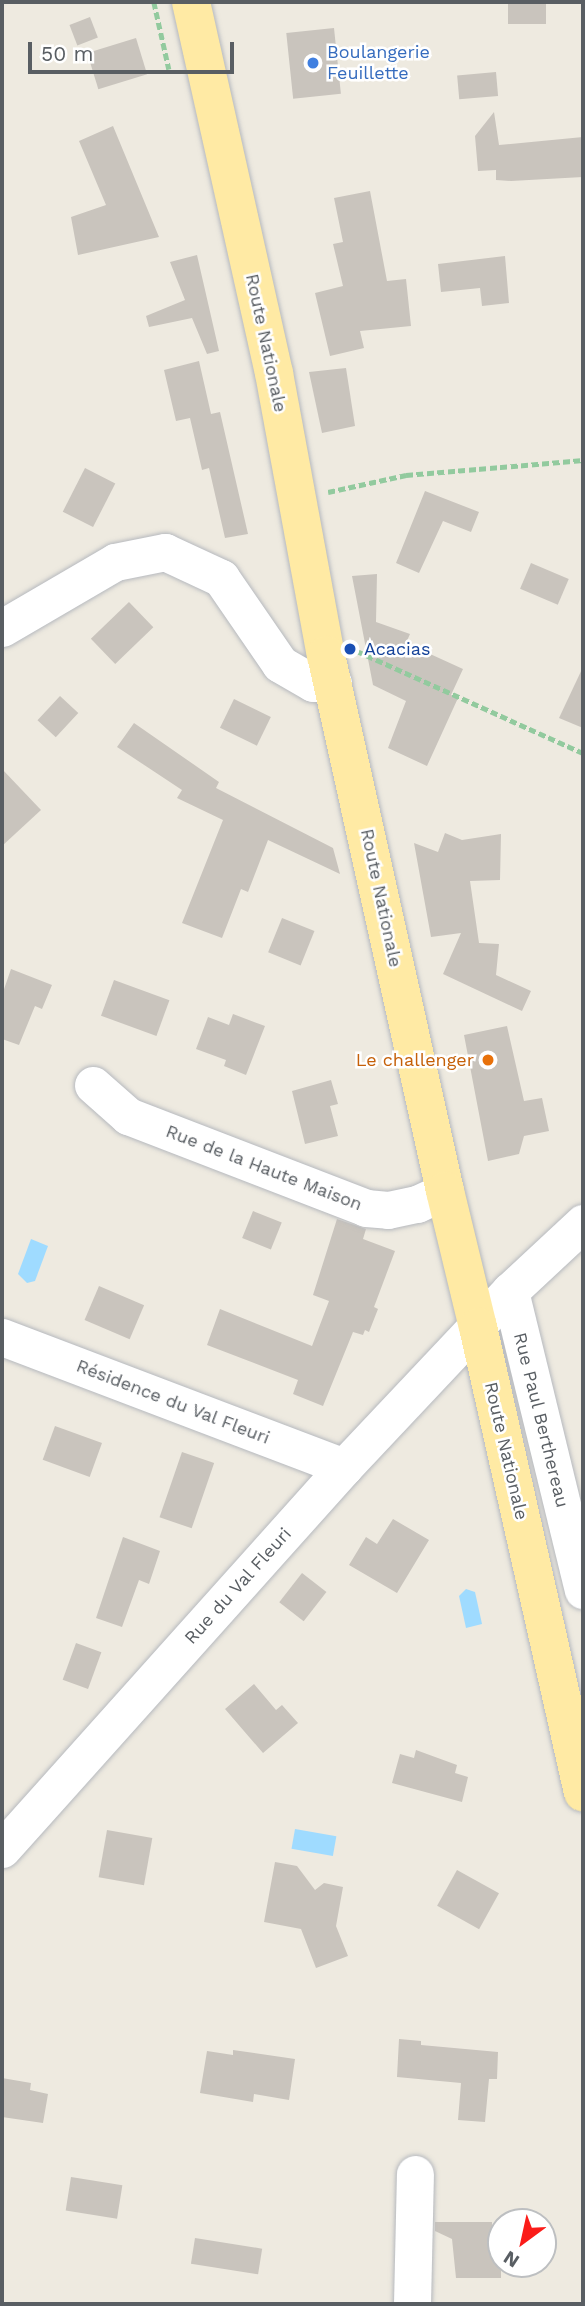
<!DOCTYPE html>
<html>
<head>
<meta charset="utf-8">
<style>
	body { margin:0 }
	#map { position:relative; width:585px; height:2306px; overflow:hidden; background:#eeeae0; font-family:"Work Sans",sans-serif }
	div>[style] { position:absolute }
	.water>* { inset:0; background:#9fdbff; transform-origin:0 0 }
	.building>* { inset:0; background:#c9c4bd; transform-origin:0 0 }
	.path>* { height:4.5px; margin-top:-2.25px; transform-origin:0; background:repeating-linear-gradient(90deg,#92ca9e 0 7px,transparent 0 10.5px) }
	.roads { filter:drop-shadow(0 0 2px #b6b9be) drop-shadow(0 0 2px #b6b9be) }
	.minor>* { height:37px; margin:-18.5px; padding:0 18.5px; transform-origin:18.5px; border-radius:18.5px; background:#fff }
	.major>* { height:38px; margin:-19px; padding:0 19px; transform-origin:19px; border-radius:19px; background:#ffeaa4 }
	.dots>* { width:19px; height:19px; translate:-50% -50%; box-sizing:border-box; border:4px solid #fff; border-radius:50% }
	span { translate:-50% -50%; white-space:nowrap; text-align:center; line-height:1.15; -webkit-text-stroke:5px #fff; paint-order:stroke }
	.shop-label { font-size:18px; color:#366cbe }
	.left { translate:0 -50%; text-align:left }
	.street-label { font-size:18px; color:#595e63 }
	.transit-label { font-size:18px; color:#164399 }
	.food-label { font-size:18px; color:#c56008 }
	.right { translate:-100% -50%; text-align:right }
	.frame { position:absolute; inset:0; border:4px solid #595e63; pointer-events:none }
	.north { position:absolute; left:487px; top:2208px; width:70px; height:70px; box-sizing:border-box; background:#fff; border:2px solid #bdbfc1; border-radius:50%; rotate:213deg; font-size:19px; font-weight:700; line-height:28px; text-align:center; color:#595e63 }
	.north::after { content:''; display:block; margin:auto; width:24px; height:32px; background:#fb1c19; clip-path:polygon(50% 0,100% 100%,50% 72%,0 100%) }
	.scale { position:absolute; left:28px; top:42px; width:206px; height:32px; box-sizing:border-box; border:4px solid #595e63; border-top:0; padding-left:9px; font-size:21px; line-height:24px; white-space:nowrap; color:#595e63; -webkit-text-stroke:5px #fff; paint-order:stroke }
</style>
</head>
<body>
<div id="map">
	<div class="water">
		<div style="clip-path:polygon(31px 1239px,48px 1246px,35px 1281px,27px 1283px,18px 1274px)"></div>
		<div style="clip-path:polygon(466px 1589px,475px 1592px,482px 1624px,466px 1628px,459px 1596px)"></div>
		<div style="left:295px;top:1829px;width:42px;height:20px;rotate:10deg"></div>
	</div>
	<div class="building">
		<div style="left:508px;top:2px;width:38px;height:22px"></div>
		<div style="left:90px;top:17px;width:22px;height:22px;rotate:69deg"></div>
		<div style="left:334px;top:28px;width:66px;height:48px;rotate:84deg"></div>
		<div style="left:136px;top:38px;width:38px;height:51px;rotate:73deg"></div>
		<div style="left:496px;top:72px;width:24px;height:39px;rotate:85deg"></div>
		<div style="clip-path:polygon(494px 112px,499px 145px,583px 137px,583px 177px,511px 181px,496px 180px,496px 170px,478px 171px,475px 136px)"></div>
		<div style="clip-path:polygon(113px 126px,159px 237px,78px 255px,71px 217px,106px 205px,79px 141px)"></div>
		<div style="clip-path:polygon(370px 191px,387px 281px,406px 279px,411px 326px,360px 331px,364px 348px,330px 356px,315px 293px,343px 286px,333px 244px,343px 242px,334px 198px)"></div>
		<div style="clip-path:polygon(197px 255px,219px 351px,207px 354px,192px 318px,149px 327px,146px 316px,185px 300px,170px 262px)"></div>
		<div style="clip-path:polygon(505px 256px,509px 303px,482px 306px,480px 288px,441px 292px,438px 264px)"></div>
		<div style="clip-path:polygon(199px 361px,211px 414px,220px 412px,248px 534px,225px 538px,209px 468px,202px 470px,190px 418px,176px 421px,164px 370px)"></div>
		<div style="clip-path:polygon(346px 368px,355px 426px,322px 433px,309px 372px)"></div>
		<div style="left:85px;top:468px;width:34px;height:49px;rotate:27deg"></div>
		<div style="clip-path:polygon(425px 491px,479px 512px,471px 532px,443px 521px,419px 573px,396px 563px)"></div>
		<div style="left:531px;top:563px;width:41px;height:28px;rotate:23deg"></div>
		<div style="clip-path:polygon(377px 574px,376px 622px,410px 634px,406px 643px,463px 669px,451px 695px,458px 698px,427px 766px,388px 748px,406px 701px,373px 685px,352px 576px)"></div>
		<div style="left:129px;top:602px;width:35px;height:53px;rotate:46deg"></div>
		<div style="clip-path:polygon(583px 667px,583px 728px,559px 718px)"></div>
		<div style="left:60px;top:696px;width:25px;height:33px;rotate:43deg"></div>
		<div style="left:234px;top:699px;width:41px;height:32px;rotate:26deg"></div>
		<div style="clip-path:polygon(134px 723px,219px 782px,216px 788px,333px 848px,340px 874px,268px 840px,248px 892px,241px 889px,222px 938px,182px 923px,223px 820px,177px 798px,182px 790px,117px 747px)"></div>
		<div style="clip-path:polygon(2px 769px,41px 810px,2px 846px)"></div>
		<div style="clip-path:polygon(445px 833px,462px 840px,501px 834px,500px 880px,470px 881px,479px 943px,499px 944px,496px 975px,531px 991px,522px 1011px,443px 974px,461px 933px,431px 937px,414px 843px,438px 852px)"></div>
		<div style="left:282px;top:918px;width:35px;height:37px;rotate:22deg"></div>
		<div style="clip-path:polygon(11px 969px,52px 985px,42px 1009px,35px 1006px,19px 1045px,2px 1039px,2px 995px)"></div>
		<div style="left:114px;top:980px;width:59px;height:38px;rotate:20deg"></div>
		<div style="clip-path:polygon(233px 1014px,265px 1026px,246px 1075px,224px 1066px,226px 1060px,196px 1049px,208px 1017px,229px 1025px)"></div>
		<div style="clip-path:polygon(507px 1026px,524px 1101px,542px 1098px,549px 1131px,524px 1136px,519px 1154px,488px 1161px,464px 1035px)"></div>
		<div style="clip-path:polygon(331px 1080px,338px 1104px,330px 1106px,338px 1136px,305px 1144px,292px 1091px)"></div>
		<div style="left:253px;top:1211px;width:31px;height:29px;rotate:22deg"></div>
		<div style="clip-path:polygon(337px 1219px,366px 1229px,363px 1239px,395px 1251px,374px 1307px,378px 1309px,369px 1332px,365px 1330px,363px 1335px,353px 1332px,323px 1406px,293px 1394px,298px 1380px,207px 1345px,220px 1309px,312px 1346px,329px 1301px,313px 1295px)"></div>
		<div style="left:99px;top:1286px;width:49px;height:37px;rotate:23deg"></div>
		<div style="left:55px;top:1426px;width:50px;height:36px;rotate:20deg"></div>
		<div style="left:182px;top:1452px;width:34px;height:69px;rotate:19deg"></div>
		<div style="clip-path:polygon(393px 1519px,429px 1540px,397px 1593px,349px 1565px,366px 1537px,377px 1544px)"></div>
		<div style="clip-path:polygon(123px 1537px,160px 1551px,149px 1584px,139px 1580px,122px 1627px,96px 1618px)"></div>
		<div style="left:302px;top:1573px;width:31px;height:37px;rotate:38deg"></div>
		<div style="left:76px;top:1643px;width:27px;height:39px;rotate:20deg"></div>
		<div style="clip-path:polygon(254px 1684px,276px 1710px,282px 1705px,298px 1723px,263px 1753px,225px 1709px)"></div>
		<div style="clip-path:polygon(416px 1750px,457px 1765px,455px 1773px,468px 1777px,462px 1802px,392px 1783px,400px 1754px,414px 1758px)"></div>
		<div style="left:107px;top:1830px;width:46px;height:48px;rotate:10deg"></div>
		<div style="clip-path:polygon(275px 1862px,297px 1866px,315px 1890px,324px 1883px,343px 1887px,336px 1926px,348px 1956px,316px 1968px,301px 1929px,264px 1922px)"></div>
		<div style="left:457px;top:1870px;width:48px;height:41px;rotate:29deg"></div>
		<div style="clip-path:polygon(399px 2039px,421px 2041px,421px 2045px,498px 2052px,497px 2079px,489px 2079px,485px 2122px,458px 2120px,461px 2083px,397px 2077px)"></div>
		<div style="clip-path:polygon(233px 2050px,295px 2059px,289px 2100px,254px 2094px,253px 2102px,200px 2093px,207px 2051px,233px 2055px)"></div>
		<div style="clip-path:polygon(2px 2078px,31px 2083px,30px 2090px,48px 2094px,43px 2123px,2px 2117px)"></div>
		<div style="left:71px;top:2177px;width:52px;height:34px;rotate:9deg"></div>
		<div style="clip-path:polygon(435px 2222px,492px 2222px,492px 2251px,501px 2251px,501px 2278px,456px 2278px,452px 2239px,435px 2231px)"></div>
		<div style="left:195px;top:2238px;width:68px;height:26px;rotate:9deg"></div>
	</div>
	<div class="path">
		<div style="left:154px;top:2px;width:69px;rotate:77.4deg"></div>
		<div style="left:328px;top:492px;width:80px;rotate:-12.3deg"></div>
		<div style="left:406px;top:475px;width:178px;rotate:-4.8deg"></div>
		<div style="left:357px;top:651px;width:248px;rotate:24.3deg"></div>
	</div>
	<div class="roads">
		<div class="minor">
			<div style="left:2px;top:628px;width:131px;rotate:-30.3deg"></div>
			<div style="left:115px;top:562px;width:51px;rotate:-11.3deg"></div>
			<div style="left:165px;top:552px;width:62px;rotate:24.9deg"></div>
			<div style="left:221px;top:578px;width:104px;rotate:55.5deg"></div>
			<div style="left:280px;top:664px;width:38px;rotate:30deg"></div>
			<div style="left:313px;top:683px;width:20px"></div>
			<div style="left:93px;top:1085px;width:47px;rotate:41.5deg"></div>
			<div style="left:128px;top:1116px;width:255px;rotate:21.1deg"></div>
			<div style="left:366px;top:1208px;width:22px;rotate:5deg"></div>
			<div style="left:388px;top:1210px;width:30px;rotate:-12deg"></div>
			<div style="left:417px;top:1204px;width:31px;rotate:-25deg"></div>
			<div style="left:510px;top:1291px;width:308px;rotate:76.3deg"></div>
			<div style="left:2px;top:1337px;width:366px;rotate:20.8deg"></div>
			<div style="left:2px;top:1849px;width:513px;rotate:-48.16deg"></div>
			<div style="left:344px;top:1467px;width:242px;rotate:-46.7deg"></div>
			<div style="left:510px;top:1291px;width:100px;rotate:-43deg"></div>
			<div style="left:412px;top:2304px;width:130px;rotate:-88.7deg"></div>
		</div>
		<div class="major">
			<div style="left:191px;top:2px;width:380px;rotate:77.4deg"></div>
			<div style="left:274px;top:373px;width:287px;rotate:79.6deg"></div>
			<div style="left:326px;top:655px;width:549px;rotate:77.48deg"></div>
			<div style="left:445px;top:1191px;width:140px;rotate:76.4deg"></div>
			<div style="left:478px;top:1327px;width:477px;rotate:77.3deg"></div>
		</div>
	</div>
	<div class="dots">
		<div style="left:313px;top:63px;background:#3f7fe0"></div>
		<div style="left:350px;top:649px;background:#1a4fb4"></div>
		<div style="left:488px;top:1060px;background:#e8710a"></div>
	</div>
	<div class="shop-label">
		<span class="left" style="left:327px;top:63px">Boulangerie<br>Feuillette</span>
	</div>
	<div class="street-label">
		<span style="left:266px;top:343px;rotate:78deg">Route Nationale</span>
		<span style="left:381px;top:898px;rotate:78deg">Route Nationale</span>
		<span style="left:264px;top:1168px;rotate:21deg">Rue de la Haute Maison</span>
		<span style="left:173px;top:1402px;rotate:21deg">Résidence du Val Fleuri</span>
		<span style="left:541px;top:1420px;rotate:76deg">Rue Paul Berthereau</span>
		<span style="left:506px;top:1451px;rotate:77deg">Route Nationale</span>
		<span style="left:238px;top:1586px;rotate:-48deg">Rue du Val Fleuri</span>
	</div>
	<div class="transit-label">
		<span class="left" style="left:364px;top:649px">Acacias</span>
	</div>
	<div class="food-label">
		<span class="right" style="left:474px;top:1060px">Le challenger</span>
	</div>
	<div class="frame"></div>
	<div class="north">N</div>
	<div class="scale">50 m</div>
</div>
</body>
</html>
